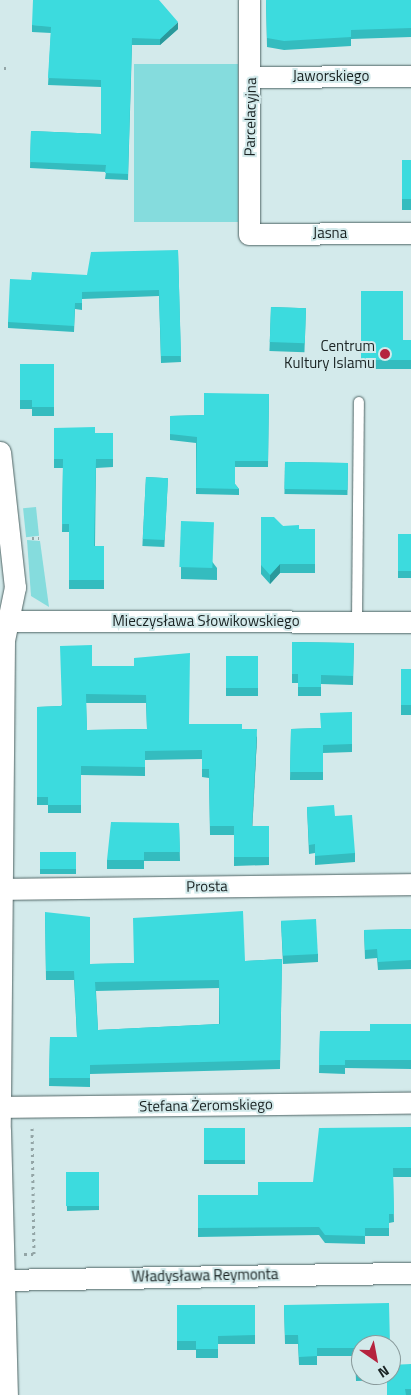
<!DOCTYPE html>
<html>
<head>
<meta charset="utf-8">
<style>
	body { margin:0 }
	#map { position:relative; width:411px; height:1395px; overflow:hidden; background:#d3eaeb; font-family:"Titillium Web",sans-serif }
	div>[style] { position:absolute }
	.green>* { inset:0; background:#85dcdd; transform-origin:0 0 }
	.path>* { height:3px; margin-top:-1.5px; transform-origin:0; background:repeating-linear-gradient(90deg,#93a5a6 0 2.5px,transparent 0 6.5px) }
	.roads { filter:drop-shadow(0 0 1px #4f6464) drop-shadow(0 0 1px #4f6464) }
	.lane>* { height:10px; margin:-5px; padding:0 5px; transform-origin:5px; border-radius:5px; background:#fff }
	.street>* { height:21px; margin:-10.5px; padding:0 10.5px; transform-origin:10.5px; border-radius:10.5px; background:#fff }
	.wall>* { inset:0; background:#34bcbf; transform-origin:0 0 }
	.shaded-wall>* { inset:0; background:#2a999b }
	.building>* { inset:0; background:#3cdbde; transform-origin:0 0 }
	.dots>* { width:14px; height:14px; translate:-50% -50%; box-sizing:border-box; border:2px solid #d3eaeb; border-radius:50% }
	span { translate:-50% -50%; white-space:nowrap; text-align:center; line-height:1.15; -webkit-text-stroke:4px #d3eaeb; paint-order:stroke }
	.street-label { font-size:15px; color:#1a2323 }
	.poi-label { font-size:15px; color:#1a2323 }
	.right { translate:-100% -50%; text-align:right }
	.north { position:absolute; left:351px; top:1335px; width:50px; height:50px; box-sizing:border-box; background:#d3eaeb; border:1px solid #899a9b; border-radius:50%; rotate:147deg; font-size:14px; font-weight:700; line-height:20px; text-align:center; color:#1a2323 }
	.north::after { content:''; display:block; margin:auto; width:18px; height:22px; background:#b5233e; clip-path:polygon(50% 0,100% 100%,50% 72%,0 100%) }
</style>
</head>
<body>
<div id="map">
	<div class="green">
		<div style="left:238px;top:64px;width:158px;height:104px;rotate:90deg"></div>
		<div style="left:36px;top:507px;width:29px;height:13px;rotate:84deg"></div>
		<div style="clip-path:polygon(27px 540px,40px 541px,49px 607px,31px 596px)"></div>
	</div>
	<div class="path">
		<div style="left:4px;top:68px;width:6px"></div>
		<div style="left:32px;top:538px;width:7px"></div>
		<div style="left:24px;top:1254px;width:10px"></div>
		<div style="left:34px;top:1254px;width:126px;rotate:-90.9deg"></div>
	</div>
	<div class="roads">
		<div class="lane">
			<div style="left:357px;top:621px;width:219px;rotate:-89.5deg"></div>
		</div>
		<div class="street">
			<div style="left:249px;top:0;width:234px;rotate:90deg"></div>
			<div style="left:249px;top:234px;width:162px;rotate:-0.4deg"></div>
			<div style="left:251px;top:77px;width:160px;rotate:-0.4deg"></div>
			<div style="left:0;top:452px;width:136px;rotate:83.7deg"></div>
			<div style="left:15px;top:587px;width:54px;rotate:101.7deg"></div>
			<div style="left:4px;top:640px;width:490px;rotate:90.5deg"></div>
			<div style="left:0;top:1130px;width:265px;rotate:88.5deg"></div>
			<div style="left:0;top:621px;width:411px;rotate:0.1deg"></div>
			<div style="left:3px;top:889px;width:408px;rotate:-0.7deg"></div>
			<div style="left:0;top:1107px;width:411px;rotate:-0.6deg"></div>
			<div style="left:0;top:1280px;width:411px;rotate:-1deg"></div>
		</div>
	</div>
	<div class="wall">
		<div style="clip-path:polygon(266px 0,411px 0,411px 37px,351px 39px,351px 46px,284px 50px,267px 47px)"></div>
		<div style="clip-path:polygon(32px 25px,178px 29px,160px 45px,132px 45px,128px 180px,105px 179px,106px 172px,30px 168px,31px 131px,101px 134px,101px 87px,48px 85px,51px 33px,32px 32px)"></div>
		<div style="left:402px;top:160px;width:9px;height:50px"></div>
		<div style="clip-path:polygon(178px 250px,181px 362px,161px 363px,159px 296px,82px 299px,82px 310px,75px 309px,74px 332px,8px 328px,8px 322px,31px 280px,87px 275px)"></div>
		<div style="clip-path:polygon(361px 291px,403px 340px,411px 340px,411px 369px,361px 369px)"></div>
		<div style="left:271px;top:307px;width:35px;height:44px;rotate:2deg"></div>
		<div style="clip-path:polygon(20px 364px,54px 364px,54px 416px,32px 416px,32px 409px,20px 409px)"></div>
		<div style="clip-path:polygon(269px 394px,268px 467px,235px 467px,235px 484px,239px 489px,239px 495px,196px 494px,196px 443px,170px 440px,170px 416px,204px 415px)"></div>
		<div style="clip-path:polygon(54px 428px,95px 433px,113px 433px,113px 467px,96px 468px,95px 546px,104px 546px,104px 589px,69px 589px,69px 532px,62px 532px,63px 468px,54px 468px)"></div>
		<div style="left:285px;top:462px;width:63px;height:32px;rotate:1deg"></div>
		<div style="left:146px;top:477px;width:22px;height:69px;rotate:3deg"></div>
		<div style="clip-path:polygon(261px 517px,283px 526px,299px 529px,315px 529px,315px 573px,280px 573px,270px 584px,261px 574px)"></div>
		<div style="clip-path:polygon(181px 521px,217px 568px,217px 580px,181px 579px)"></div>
		<div style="left:411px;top:534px;width:44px;height:13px;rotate:90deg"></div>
		<div style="clip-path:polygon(292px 642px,354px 643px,353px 685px,321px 684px,321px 696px,298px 696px,298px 683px,292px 683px)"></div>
		<div style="left:226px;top:656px;width:32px;height:40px"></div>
		<div style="clip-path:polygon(evenodd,92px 666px,134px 666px,189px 724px,242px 729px,257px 737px,252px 826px,269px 826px,269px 865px,234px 866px,234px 835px,210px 835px,209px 778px,202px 777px,202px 759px,145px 760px,145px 776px,81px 775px,81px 813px,48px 813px,48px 805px,37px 805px,37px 707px,61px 706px,92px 666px,86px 703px,146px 703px,147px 729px,87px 730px,86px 703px)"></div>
		<div style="left:401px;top:669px;width:10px;height:46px"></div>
		<div style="clip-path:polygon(352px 712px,352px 752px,323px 753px,323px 780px,290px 780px,291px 729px,321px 728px)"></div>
		<div style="clip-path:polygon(307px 807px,335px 816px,355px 853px,355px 862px,315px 865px,315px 853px,309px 854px)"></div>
		<div style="clip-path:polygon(179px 823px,180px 861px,144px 861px,144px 869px,107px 869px,107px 860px)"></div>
		<div style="left:40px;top:852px;width:36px;height:22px"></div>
		<div style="clip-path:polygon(evenodd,45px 912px,90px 964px,245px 961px,282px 959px,280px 1069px,90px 1074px,90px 1087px,49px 1086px,50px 1037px,77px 1037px,74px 980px,46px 980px,45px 912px,219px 988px,219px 1024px,98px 1030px,96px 991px,219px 988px)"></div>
		<div style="clip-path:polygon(281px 921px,318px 954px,318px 962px,283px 964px)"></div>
		<div style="clip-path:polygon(411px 929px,411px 969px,378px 970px,377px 958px,365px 959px,364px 930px)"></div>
		<div style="clip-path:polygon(411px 1024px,411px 1069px,345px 1068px,345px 1074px,319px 1073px,320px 1031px,370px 1031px)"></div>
		<div style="clip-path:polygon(411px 1127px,411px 1177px,393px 1177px,394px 1222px,389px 1223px,389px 1236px,365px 1236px,365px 1244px,325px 1243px,319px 1235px,198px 1237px,198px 1195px,258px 1195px,313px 1182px)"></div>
		<div style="left:204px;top:1128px;width:41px;height:36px"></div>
		<div style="clip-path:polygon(66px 1172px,99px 1205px,99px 1210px,67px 1211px)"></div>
		<div style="clip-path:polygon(177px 1305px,255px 1305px,255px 1344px,218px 1344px,218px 1358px,196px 1358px,196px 1350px,177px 1350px)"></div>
		<div style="clip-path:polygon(284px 1305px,361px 1345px,361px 1375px,391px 1375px,411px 1364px,411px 1395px,387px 1395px,387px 1380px,356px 1381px,355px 1356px,317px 1356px,317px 1365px,299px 1365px,298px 1344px,285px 1344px)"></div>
	</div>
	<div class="shaded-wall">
		<div style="clip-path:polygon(178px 22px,178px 29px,160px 45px,160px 39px)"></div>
		<div style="clip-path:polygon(280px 564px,280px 573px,270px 584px,270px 575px)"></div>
		<div style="clip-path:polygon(257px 729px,257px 737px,252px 834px,252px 826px)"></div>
	</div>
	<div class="building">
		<div style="clip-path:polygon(33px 0,159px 0,178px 22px,160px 39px,132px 38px,128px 174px,105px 173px,106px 165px,30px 162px,31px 131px,101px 134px,101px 80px,48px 78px,51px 27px,32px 25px)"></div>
		<div style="clip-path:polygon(266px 0,411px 0,411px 28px,351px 30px,351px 37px,284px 41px,267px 38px)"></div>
		<div style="left:402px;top:160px;width:9px;height:39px"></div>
		<div style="clip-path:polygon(178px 250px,181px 356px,161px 356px,159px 290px,82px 292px,82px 303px,75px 303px,74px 326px,8px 322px,10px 279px,31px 280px,32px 272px,87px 275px,91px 252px)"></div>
		<div style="clip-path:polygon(361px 291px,403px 291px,403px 340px,411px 340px,411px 360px,361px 360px)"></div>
		<div style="left:271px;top:307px;width:35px;height:35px;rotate:2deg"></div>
		<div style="clip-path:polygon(20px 364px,54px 364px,54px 407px,32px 407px,32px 400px,20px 400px)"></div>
		<div style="clip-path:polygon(204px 393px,269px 394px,268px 461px,235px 461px,235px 484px,239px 489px,196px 488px,197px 437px,170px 434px,170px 416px,204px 415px)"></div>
		<div style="clip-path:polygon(95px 427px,95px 433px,113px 433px,113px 459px,96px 459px,94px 546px,104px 546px,104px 580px,69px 580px,69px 524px,62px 524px,63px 459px,54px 459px,54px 428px)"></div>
		<div style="left:285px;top:462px;width:63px;height:27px;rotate:1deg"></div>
		<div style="left:146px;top:477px;width:22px;height:62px;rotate:3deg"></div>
		<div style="clip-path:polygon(261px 517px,274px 517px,283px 526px,299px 525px,299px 529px,315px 529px,315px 564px,280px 564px,270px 575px,261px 565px)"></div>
		<div style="left:181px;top:521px;width:33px;height:46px;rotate:2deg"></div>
		<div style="left:411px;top:534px;width:37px;height:13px;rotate:90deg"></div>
		<div style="clip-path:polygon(292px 642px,354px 643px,353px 676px,321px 675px,321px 687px,298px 687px,298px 674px,292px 674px)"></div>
		<div style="clip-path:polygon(evenodd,92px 645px,92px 666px,134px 666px,134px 658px,190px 653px,189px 724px,242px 724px,242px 729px,257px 729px,252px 826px,269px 826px,269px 857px,234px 857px,234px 826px,210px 826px,209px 769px,202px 769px,202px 750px,145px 751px,145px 767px,81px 766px,81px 805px,48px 805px,48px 797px,37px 797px,37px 707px,62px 706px,60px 646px,92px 645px,86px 694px,146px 695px,147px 729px,87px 730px,86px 694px)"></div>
		<div style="left:226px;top:656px;width:32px;height:32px"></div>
		<div style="left:401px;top:669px;width:10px;height:36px"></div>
		<div style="clip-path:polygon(352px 712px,352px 744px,323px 745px,323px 772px,290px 772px,291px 729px,321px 728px,320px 713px)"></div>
		<div style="clip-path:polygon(334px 805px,335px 816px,352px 815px,355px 853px,315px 856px,315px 844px,309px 845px,307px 807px)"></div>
		<div style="clip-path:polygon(111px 822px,179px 823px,180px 852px,144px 852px,144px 860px,107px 860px)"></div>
		<div style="left:40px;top:852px;width:36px;height:17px"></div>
		<div style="clip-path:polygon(evenodd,243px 911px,245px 961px,282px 959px,280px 1060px,90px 1065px,90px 1078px,49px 1078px,50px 1037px,77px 1037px,74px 971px,46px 971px,45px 912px,90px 917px,90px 964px,134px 963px,133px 918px,243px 911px,219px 980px,220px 1024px,98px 1030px,95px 982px,219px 980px)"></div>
		<div style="left:316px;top:919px;width:35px;height:35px;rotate:87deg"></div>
		<div style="clip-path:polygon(411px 929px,411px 960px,378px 962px,377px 949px,365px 950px,364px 930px)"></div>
		<div style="clip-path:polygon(370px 1024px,411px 1024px,411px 1060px,345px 1060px,345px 1065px,319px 1065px,320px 1031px,370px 1031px)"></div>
		<div style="clip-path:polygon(411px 1127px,411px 1168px,393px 1168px,394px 1214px,389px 1214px,389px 1228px,365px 1228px,365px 1236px,325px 1235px,319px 1227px,198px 1228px,198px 1195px,258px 1195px,258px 1182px,313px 1182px,319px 1128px)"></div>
		<div style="left:204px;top:1128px;width:41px;height:32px"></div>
		<div style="left:66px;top:1172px;width:33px;height:34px"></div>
		<div style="clip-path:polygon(389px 1303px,390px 1345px,361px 1345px,361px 1372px,356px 1372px,355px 1348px,317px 1348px,317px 1356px,299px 1357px,298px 1335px,285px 1335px,284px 1305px)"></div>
		<div style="clip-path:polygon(177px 1305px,255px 1305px,255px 1335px,218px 1336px,218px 1349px,196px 1349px,196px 1341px,177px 1341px)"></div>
		<div style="clip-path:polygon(411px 1364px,411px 1389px,405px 1389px,406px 1395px,387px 1395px,387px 1375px,391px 1375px,391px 1365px)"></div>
	</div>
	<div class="dots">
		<div style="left:385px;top:354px;background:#b5233e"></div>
	</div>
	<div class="street-label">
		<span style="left:331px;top:76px">Jaworskiego</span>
		<span style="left:250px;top:117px;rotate:-89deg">Parcelacyjna</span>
		<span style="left:330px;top:233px">Jasna</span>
		<span style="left:206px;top:621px">Mieczysława Słowikowskiego</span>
		<span style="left:207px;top:886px;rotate:-1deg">Prosta</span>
		<span style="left:206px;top:1105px;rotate:-1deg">Stefana Żeromskiego</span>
		<span style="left:205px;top:1275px;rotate:-1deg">Władysława Reymonta</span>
	</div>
	<div class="poi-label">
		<span class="right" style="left:375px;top:354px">Centrum<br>Kultury Islamu</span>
	</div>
	<div class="north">N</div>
</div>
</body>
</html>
